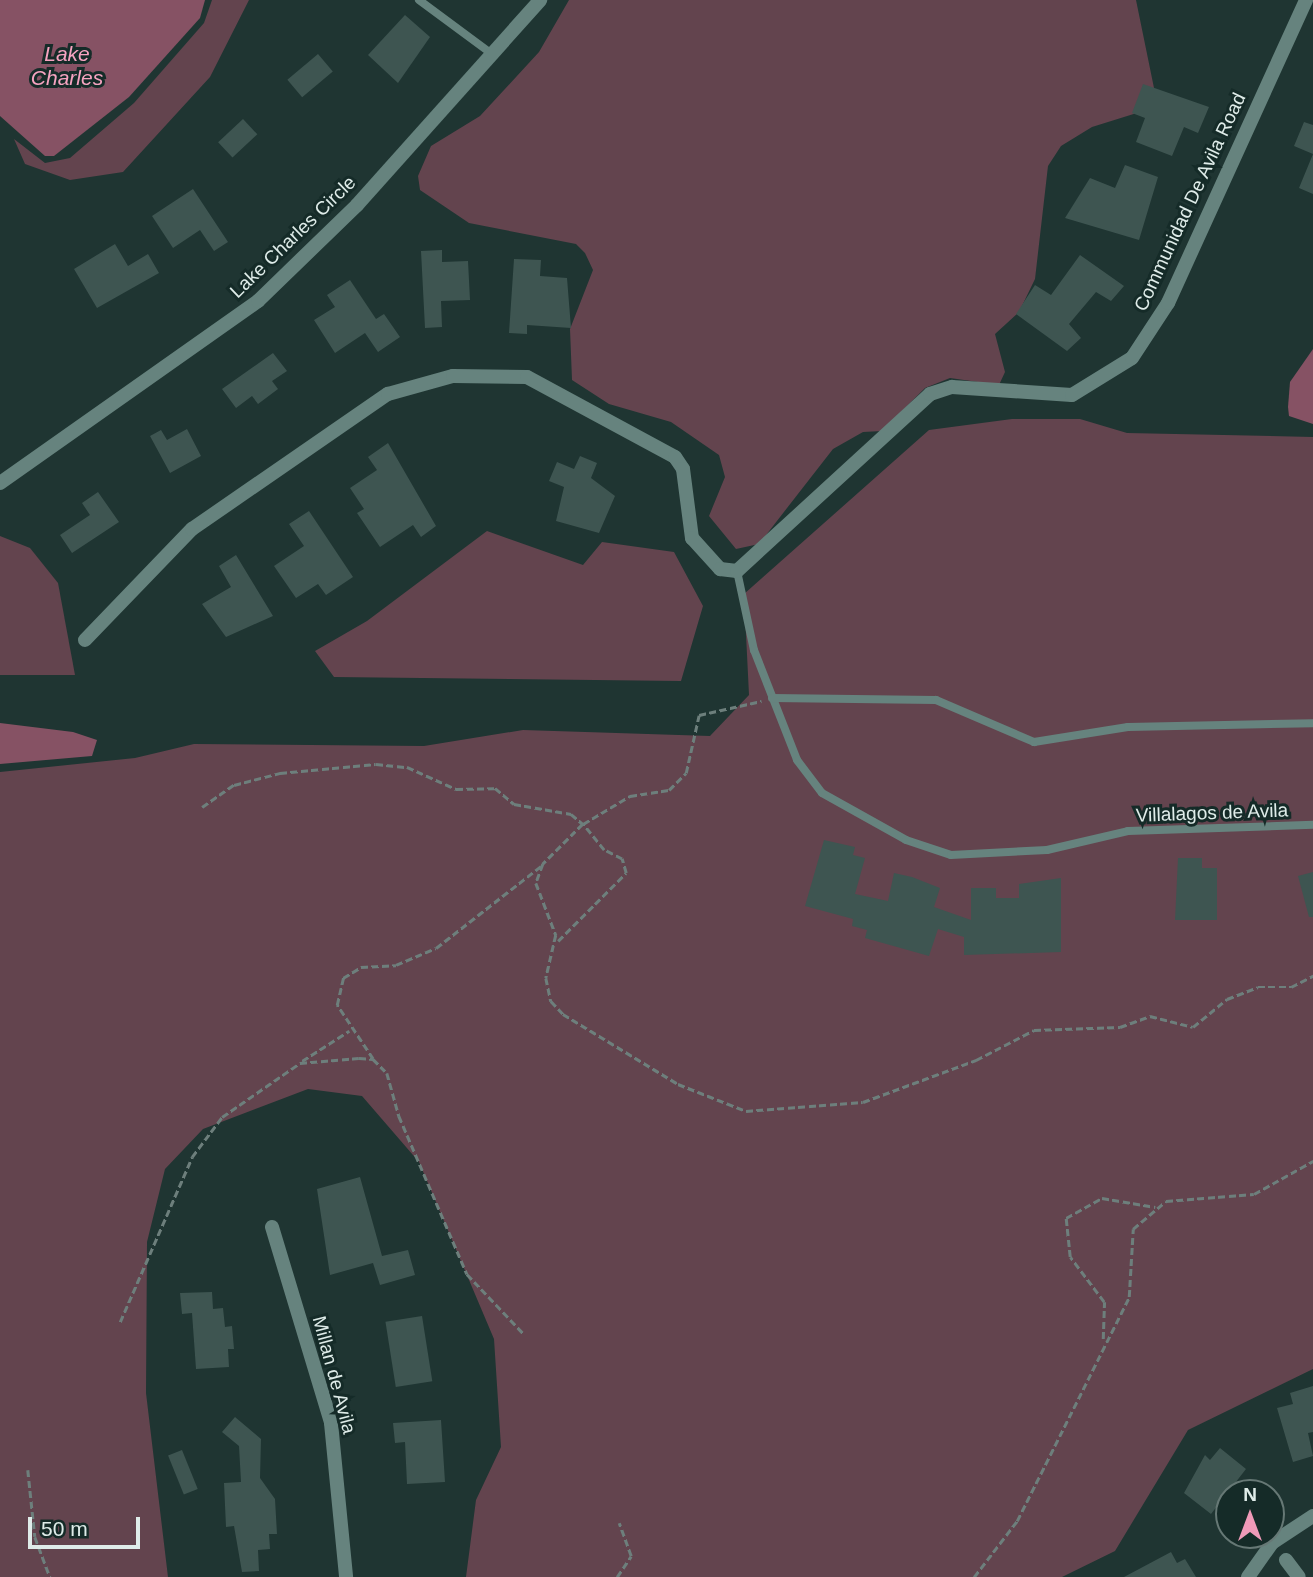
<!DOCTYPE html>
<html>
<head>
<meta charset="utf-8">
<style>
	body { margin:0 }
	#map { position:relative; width:1313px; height:1577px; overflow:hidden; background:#1f3532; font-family:Arial,sans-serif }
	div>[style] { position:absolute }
	.green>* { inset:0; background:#63444e }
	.water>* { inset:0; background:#865264 }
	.building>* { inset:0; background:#3e5551; transform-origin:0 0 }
	.path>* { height:2.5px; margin-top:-1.25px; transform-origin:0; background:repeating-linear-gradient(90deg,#6d7f7c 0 7px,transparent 0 10.5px) }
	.service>* { height:8px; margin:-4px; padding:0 4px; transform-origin:4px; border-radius:4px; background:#66837e }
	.minor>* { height:14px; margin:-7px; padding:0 7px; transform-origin:7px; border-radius:7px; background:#66837e }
	.tertiary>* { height:14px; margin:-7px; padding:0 7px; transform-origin:7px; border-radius:7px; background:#66837e }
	span { translate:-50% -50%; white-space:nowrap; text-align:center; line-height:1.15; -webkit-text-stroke:6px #152b28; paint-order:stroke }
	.street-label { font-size:19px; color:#dfece9 }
	.water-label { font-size:21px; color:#f6a3c0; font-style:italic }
	.north { position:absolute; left:1215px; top:1479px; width:70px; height:70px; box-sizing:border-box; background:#152b28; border:2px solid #667875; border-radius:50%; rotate:0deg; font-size:19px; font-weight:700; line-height:28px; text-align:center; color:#dfece9 }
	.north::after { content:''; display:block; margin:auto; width:24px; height:32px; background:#ef9ab8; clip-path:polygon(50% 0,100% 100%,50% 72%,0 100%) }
	.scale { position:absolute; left:28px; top:1517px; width:112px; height:32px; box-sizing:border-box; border:4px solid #dfece9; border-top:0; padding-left:9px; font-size:21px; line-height:24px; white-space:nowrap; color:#dfece9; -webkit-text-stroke:5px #152b28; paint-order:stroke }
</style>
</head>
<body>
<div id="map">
	<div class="green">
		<div style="clip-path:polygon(212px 0,249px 0,210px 77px,123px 172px,70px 180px,25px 164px,14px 139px,45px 163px,70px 158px,134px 103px,204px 23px)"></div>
		<div style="clip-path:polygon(569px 0,1136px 0,1154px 88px,1140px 112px,1092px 127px,1061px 146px,1048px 166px,1035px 279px,1019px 312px,995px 334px,1005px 372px,999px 385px,950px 378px,925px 388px,882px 431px,863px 432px,833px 449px,759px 544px,736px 549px,709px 516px,725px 477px,719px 455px,671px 422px,609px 404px,572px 380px,570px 329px,593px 270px,585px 253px,576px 244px,469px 223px,420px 190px,418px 176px,431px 146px,480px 116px,539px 52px)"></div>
		<div style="clip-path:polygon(1012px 419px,1080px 419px,1127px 433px,1313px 437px,1313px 1369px,1188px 1430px,1115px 1551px,1062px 1577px,466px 1577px,476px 1500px,501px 1447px,494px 1339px,419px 1162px,362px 1096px,308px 1089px,203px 1129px,165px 1169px,147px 1242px,146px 1393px,168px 1577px,0 1577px,0 772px,135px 758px,194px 744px,424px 746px,523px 730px,710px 736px,749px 695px,744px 594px,929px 430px)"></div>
		<div style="clip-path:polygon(487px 531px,583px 565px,602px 542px,674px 552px,703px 606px,681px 681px,334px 677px,315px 651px,367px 621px)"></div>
		<div style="clip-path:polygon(0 536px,30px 548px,58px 583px,75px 675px,0 675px)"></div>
	</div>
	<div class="water">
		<div style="clip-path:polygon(0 0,205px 0,200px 18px,129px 97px,54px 156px,45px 156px,0 116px)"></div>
		<div style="clip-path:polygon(1313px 349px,1313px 424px,1289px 416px,1288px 407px,1290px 382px)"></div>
		<div style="clip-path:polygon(0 723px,73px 732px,97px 740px,92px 756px,0 764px)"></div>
	</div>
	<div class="building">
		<div style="clip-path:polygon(405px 15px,430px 37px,398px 83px,368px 55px)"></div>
		<div style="left:318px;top:54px;width:23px;height:40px;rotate:50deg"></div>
		<div style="clip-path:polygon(1143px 84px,1209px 107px,1198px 133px,1184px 127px,1172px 156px,1136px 142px,1145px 118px,1132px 113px)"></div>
		<div style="left:243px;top:119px;width:21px;height:34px;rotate:47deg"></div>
		<div style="clip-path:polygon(1304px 122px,1313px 125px,1313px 194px,1299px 188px,1313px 154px,1294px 146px)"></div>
		<div style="clip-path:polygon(1125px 165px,1158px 177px,1139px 240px,1065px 218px,1090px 178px,1115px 188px)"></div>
		<div style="clip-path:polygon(193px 189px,228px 242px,214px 251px,200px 230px,173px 248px,152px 216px)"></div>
		<div style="clip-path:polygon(115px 244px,128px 266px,148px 254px,159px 273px,97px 308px,74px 269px)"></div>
		<div style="clip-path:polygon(442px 250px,442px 262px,468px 261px,470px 300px,441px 301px,442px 327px,425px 328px,421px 251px)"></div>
		<div style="clip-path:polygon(1080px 255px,1124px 286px,1111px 301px,1096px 292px,1069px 324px,1081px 338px,1067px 351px,1016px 314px,1035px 285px,1051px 295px)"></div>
		<div style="clip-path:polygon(514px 259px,541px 260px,540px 276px,567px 278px,571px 328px,527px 325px,527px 334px,509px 333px)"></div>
		<div style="clip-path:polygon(350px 280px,376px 319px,384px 314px,400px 337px,378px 352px,365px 333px,335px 353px,314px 320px,335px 307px,327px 295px)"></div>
		<div style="clip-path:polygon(273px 353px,287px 371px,272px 381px,278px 389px,258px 404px,252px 396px,236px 408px,222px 389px)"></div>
		<div style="clip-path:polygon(187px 429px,201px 456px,170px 473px,150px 436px,161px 430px,167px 440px)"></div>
		<div style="clip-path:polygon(388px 443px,436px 526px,421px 537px,413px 525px,380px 547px,357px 513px,364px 509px,350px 488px,377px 470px,368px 457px)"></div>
		<div style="clip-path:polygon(580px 456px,597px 463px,591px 478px,615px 496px,599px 533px,556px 521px,564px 487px,549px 481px,557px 462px,574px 469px)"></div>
		<div style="clip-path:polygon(98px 492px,119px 522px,72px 553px,60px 535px,90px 515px,82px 503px)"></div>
		<div style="clip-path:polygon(309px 511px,353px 577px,326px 595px,318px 584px,296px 598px,274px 566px,304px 546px,289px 524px)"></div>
		<div style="clip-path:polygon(236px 555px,273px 616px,226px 637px,202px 604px,231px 587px,219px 566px)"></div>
		<div style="clip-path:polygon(824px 840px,855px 847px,853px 855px,865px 858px,855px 894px,888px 901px,894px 873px,912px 877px,940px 888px,934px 907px,971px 920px,971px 888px,996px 888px,996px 898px,1019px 898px,1019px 884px,1061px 878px,1061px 952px,964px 955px,964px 937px,938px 929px,929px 956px,865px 938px,867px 930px,852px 926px,853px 919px,805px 906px)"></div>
		<div style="clip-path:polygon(1178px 858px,1202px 858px,1202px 868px,1217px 868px,1217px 920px,1175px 920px)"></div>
		<div style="clip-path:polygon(1313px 872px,1313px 917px,1309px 917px,1298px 876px)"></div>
		<div style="clip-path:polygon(360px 1177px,382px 1256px,408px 1250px,415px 1275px,380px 1285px,373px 1263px,330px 1275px,317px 1189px)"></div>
		<div style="clip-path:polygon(212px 1292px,213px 1309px,223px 1308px,225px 1327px,232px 1326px,234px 1349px,228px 1349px,229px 1367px,196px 1369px,192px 1313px,182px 1314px,180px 1293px)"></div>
		<div style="left:422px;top:1316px;width:66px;height:37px;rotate:81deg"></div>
		<div style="clip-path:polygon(1313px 1386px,1313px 1432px,1308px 1433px,1313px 1456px,1293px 1462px,1277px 1408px,1293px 1404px,1290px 1393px)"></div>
		<div style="clip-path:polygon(235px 1417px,261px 1439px,260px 1478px,275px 1499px,277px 1534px,269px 1534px,270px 1549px,258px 1550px,259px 1571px,242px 1572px,234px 1526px,226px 1527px,224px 1483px,241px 1482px,239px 1446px,222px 1432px)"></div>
		<div style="clip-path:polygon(441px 1420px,445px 1482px,407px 1484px,405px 1442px,395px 1443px,393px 1423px)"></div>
		<div style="clip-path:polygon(1220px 1448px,1246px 1469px,1211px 1514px,1184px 1493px,1205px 1455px,1210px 1460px)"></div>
		<div style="left:182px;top:1450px;width:42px;height:15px;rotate:68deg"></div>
		<div style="clip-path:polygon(1171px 1552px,1177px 1563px,1185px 1559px,1196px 1577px,1124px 1577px)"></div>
	</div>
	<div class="path">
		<div style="left:202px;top:807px;width:39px;rotate:-35deg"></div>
		<div style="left:234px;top:785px;width:48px;rotate:-14.6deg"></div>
		<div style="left:280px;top:773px;width:96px;rotate:-5.4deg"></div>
		<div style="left:376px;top:764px;width:31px;rotate:6deg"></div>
		<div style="left:407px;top:767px;width:54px;rotate:24.2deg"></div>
		<div style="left:456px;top:789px;width:39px;rotate:-1deg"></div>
		<div style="left:495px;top:788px;width:25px;rotate:40deg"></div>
		<div style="left:514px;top:804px;width:58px;rotate:10deg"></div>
		<div style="left:571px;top:814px;width:16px;rotate:40deg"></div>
		<div style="left:583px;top:824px;width:57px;rotate:135deg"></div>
		<div style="left:543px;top:864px;width:20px;rotate:110deg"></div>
		<div style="left:536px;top:883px;width:56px;rotate:69deg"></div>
		<div style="left:556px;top:935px;width:44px;rotate:103.1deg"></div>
		<div style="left:546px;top:978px;width:24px;rotate:78deg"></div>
		<div style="left:551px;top:1001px;width:18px;rotate:47deg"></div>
		<div style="left:563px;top:1014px;width:135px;rotate:31.3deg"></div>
		<div style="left:678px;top:1084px;width:73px;rotate:21.7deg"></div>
		<div style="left:746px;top:1111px;width:117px;rotate:-4.4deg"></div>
		<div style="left:863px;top:1102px;width:121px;rotate:-20.4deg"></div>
		<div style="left:976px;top:1060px;width:65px;rotate:-27.3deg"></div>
		<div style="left:1034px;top:1030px;width:86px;rotate:-2deg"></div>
		<div style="left:1120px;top:1027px;width:32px;rotate:-20deg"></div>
		<div style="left:1150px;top:1016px;width:44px;rotate:14.3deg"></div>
		<div style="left:1193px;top:1027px;width:44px;rotate:-39.5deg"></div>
		<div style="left:1227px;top:999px;width:33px;rotate:-21deg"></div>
		<div style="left:1258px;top:987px;width:33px"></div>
		<div style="left:1291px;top:987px;width:25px;rotate:-27deg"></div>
		<div style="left:558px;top:941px;width:96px;rotate:-45deg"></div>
		<div style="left:626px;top:873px;width:15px;rotate:-106deg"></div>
		<div style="left:622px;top:859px;width:20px;rotate:-153deg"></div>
		<div style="left:604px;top:850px;width:33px;rotate:-129deg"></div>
		<div style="left:583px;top:824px;width:55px;rotate:-30.8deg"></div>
		<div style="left:630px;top:796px;width:39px;rotate:-9deg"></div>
		<div style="left:669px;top:790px;width:24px;rotate:-45deg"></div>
		<div style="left:686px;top:773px;width:59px;rotate:-77.4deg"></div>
		<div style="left:699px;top:715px;width:64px;rotate:-12.7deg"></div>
		<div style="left:373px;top:1059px;width:65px;rotate:-123.7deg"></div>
		<div style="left:337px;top:1005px;width:28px;rotate:-77deg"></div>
		<div style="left:343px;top:978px;width:21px;rotate:-31deg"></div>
		<div style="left:361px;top:967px;width:35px;rotate:-3deg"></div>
		<div style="left:396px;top:965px;width:43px;rotate:-23deg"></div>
		<div style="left:436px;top:948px;width:133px;rotate:-38deg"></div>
		<div style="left:302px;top:1061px;width:56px;rotate:-32.6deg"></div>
		<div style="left:120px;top:1322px;width:180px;rotate:-66.4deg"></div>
		<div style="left:192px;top:1157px;width:50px;rotate:-53.1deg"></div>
		<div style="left:222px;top:1117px;width:95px;rotate:-34.7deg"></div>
		<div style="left:300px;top:1063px;width:59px;rotate:-4.8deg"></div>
		<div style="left:359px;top:1058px;width:14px;rotate:4deg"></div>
		<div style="left:373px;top:1059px;width:20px;rotate:45deg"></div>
		<div style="left:387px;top:1073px;width:45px;rotate:74.4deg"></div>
		<div style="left:399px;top:1116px;width:172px;rotate:66.7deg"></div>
		<div style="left:467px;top:1274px;width:83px;rotate:46.5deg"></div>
		<div style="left:1103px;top:1339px;width:37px;rotate:-88deg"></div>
		<div style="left:1104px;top:1302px;width:56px;rotate:-127.1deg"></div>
		<div style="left:1070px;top:1257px;width:39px;rotate:-96deg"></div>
		<div style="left:1066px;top:1218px;width:41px;rotate:-29.1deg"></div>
		<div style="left:1102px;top:1198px;width:54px;rotate:9.6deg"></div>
		<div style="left:28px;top:1470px;width:67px;rotate:84deg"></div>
		<div style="left:35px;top:1537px;width:43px;rotate:69.4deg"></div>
		<div style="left:617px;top:1577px;width:25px;rotate:-56deg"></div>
		<div style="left:631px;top:1556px;width:35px;rotate:-110deg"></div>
		<div style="left:974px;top:1577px;width:71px;rotate:-52.5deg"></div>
		<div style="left:1017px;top:1521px;width:250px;rotate:-63.4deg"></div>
		<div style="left:1129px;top:1297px;width:68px;rotate:-86.6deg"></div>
		<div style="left:1133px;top:1229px;width:43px;rotate:-40.3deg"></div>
		<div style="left:1166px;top:1201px;width:88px;rotate:-4.5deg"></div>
		<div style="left:1254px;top:1194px;width:68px;rotate:-29.2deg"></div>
	</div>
	<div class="service">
		<div style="left:419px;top:0;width:91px;rotate:36.5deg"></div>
		<div style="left:737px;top:571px;width:81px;rotate:77.9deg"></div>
		<div style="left:754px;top:650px;width:118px;rotate:68.6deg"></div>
		<div style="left:797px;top:760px;width:41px;rotate:52.9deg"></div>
		<div style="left:822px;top:793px;width:96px;rotate:29.2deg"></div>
		<div style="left:906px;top:840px;width:47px;rotate:18.4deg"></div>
		<div style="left:951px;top:855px;width:96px;rotate:-3deg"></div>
		<div style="left:1047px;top:850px;width:83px;rotate:-13.2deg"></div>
		<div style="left:1128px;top:831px;width:185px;rotate:-1.9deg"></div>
		<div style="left:772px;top:698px;width:164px;rotate:0.7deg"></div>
		<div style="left:936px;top:700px;width:107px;rotate:23.2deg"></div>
		<div style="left:1034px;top:742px;width:95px;rotate:-9.1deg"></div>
		<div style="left:1128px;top:727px;width:185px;rotate:-1.2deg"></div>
	</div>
	<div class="minor">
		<div style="left:0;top:483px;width:316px;rotate:-35.2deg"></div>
		<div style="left:258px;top:301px;width:138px;rotate:-44.1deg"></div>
		<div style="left:357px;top:205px;width:275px;rotate:-48.2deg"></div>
		<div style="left:85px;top:640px;width:154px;rotate:-46.1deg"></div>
		<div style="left:192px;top:529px;width:238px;rotate:-34.6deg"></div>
		<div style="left:388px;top:394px;width:67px;rotate:-15.5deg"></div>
		<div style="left:453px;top:376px;width:74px;rotate:0.8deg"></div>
		<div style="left:527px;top:377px;width:168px;rotate:28.4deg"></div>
		<div style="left:675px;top:457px;width:14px;rotate:56deg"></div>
		<div style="left:683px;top:469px;width:70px;rotate:82.6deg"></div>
		<div style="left:692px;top:538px;width:42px;rotate:47.9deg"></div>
		<div style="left:720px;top:569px;width:17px;rotate:7deg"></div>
		<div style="left:737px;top:571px;width:262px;rotate:-42.5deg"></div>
		<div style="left:930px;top:394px;width:23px;rotate:-18deg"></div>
		<div style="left:952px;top:387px;width:120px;rotate:3.8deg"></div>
		<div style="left:1072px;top:395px;width:70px;rotate:-31.7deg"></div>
		<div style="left:1132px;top:358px;width:66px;rotate:-56.8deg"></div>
		<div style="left:1168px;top:303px;width:333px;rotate:-65.5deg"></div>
		<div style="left:272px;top:1227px;width:205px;rotate:73.2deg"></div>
		<div style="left:331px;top:1423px;width:155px;rotate:84.4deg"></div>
		<div style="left:1286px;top:1560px;width:21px;rotate:53deg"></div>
	</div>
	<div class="tertiary">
		<div style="left:1248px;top:1577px;width:42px;rotate:-54.8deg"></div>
		<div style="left:1272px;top:1543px;width:49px;rotate:-33.4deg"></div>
	</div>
	<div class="street-label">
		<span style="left:1190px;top:202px;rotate:-65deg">Communidad De Avila Road</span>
		<span style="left:293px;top:237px;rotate:-44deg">Lake Charles Circle</span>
		<span style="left:1212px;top:813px;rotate:-2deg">Villalagos de Avila</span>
		<span style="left:334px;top:1375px;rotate:75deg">Millan de Avila</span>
	</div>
	<div class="water-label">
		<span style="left:67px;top:66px">Lake<br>Charles</span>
	</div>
	<div class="north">N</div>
	<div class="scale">50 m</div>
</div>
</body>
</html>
